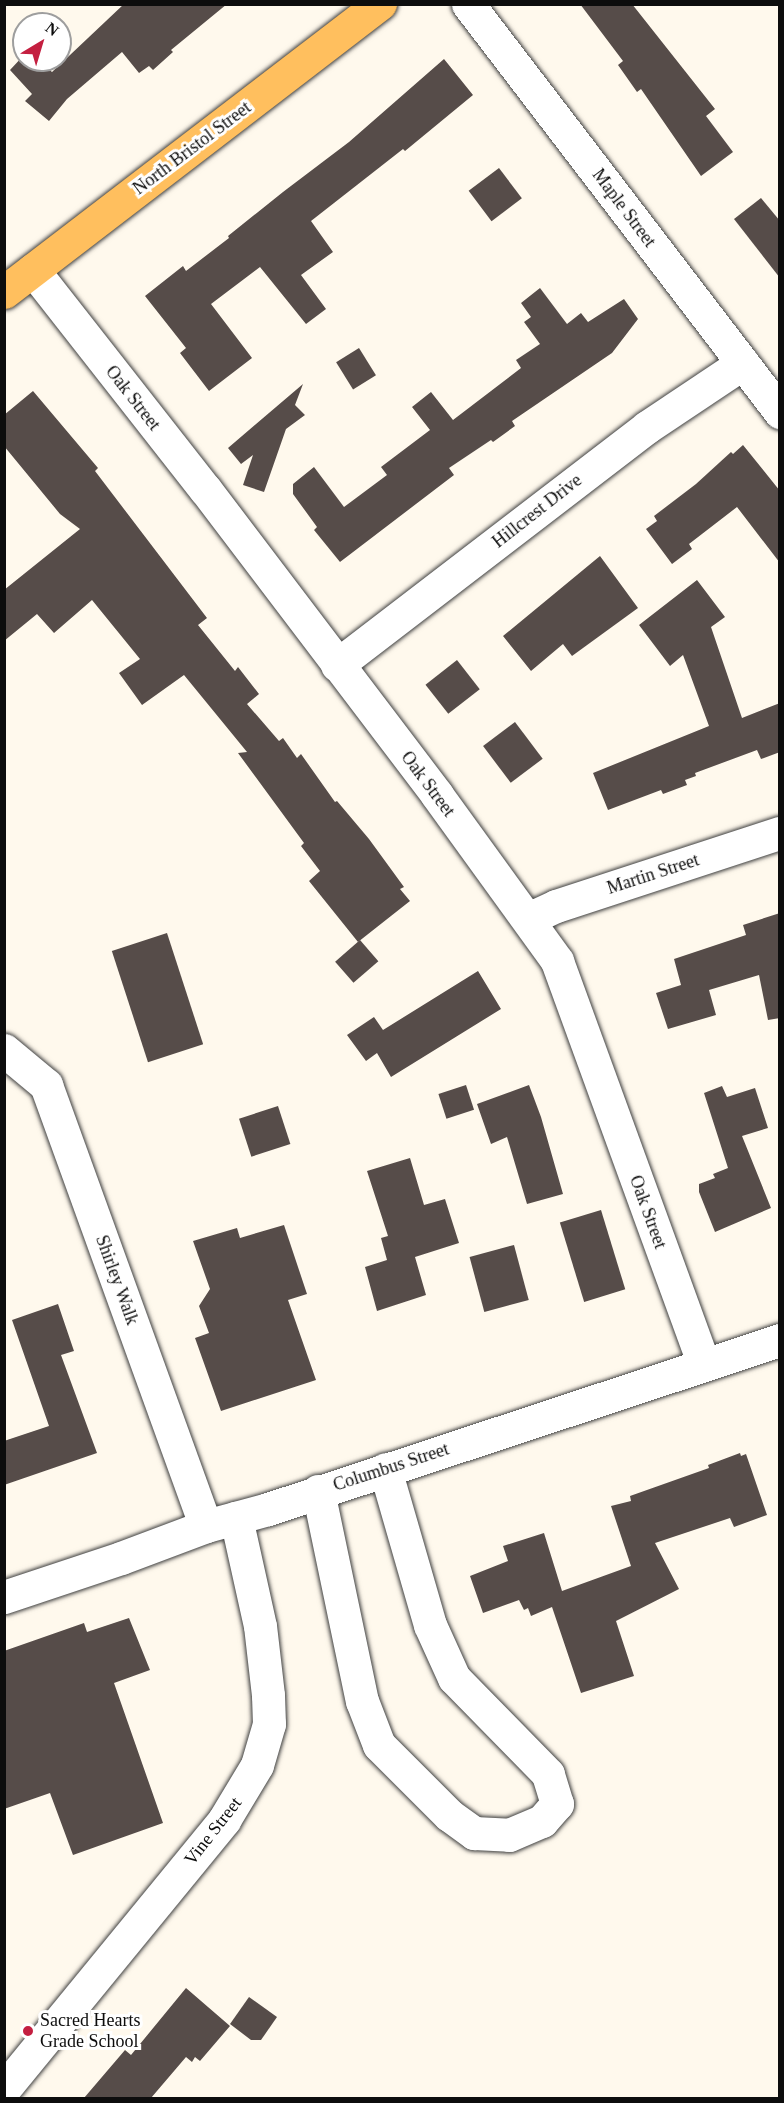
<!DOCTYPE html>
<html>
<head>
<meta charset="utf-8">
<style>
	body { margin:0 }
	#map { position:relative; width:784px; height:2103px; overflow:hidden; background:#fff9ed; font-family:Georgia,serif }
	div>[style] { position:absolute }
	.building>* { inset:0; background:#564c49; transform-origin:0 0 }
	.roads { filter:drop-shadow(0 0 2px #404040) drop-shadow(0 0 2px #404040) }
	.minor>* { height:33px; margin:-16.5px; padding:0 16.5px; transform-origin:16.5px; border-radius:16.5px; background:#fff }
	.major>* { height:33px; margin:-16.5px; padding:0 16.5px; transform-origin:16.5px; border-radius:16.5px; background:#ffbf5e }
	.dots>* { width:16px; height:16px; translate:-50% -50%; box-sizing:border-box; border:3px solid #fff; border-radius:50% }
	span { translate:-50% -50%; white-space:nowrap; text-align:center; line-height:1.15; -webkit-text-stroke:6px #fff; paint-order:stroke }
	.street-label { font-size:18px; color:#0d0d0d }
	.poi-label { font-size:18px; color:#0d0d0d }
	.left { translate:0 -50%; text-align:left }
	.frame { position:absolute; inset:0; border:6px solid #0d0d0d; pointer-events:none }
	.north { position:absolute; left:12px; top:12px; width:60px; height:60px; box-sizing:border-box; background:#fff; border:2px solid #9e9e9e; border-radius:50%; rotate:38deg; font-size:16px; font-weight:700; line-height:24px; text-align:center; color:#0d0d0d }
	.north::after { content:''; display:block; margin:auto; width:21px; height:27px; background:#c41f40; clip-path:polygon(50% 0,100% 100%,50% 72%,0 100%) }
</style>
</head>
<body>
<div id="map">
	<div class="building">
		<div style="clip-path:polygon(124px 4px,227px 4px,171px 50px,173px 52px,153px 70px,149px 66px,139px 73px,122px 52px,67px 99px,49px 121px,25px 101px,32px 94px,10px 70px,24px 55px,24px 60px,38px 60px,52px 72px)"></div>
		<div style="clip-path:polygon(580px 4px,632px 4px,715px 109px,706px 116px,733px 152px,701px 176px,641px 89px,637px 92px,618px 65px,623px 61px)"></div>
		<div style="clip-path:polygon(444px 59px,473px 95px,405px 151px,403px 149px,311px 221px,333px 252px,301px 275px,326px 309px,306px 324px,260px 267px,211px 304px,252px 358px,209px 391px,180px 353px,186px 348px,145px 296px,183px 266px,186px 271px,229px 238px,228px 236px,283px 192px,349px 142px)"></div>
		<div style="left:499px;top:168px;width:38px;height:38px;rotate:53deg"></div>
		<div style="clip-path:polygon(761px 198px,780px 221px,780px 278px,734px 219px)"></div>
		<div style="clip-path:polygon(540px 288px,567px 324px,581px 313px,588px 322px,624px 299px,638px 319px,612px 353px,512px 421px,515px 426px,493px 442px,491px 440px,449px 468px,454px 475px,340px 562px,314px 530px,317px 527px,293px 494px,293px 484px,314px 467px,344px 507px,387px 475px,381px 467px,430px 430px,412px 407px,431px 392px,453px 420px,521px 368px,516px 360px,540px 344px,524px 322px,531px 317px,521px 303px)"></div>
		<div style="left:359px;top:348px;width:32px;height:27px;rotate:58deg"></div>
		<div style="clip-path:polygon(303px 384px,295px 405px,305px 415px,286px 429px,264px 492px,243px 485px,253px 455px,241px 464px,228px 448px)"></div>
		<div style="clip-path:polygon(33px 391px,98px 468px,95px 471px,207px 618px,198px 625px,235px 671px,238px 667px,259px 694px,247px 704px,279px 741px,283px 738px,297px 758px,301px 754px,335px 802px,337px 801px,369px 839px,404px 887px,400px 889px,410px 901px,358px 942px,309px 881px,320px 871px,301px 846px,304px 843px,238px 753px,247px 752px,184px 675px,142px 705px,119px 673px,140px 659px,92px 600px,54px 633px,37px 614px,4px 641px,4px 590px,80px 529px,60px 514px,4px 446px,4px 415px)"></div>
		<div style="clip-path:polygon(743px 445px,780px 491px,780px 563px,737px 507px,689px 544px,692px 549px,672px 564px,646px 529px,657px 521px,654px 516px,696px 484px,731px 452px,733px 454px)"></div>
		<div style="clip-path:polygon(600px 556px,638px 608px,572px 656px,563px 644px,531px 671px,503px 636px)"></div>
		<div style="clip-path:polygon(697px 580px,725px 617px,711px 627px,742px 718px,780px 703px,780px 752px,761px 759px,757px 750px,695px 773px,696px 776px,685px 780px,687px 785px,663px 794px,661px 790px,608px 810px,593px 773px,709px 726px,683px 655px,670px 666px,639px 625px)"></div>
		<div style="left:457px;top:660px;width:37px;height:40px;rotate:52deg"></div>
		<div style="left:515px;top:722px;width:46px;height:40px;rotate:53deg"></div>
		<div style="clip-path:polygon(780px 913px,780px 1018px,768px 1020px,759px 975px,709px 990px,716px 1015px,668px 1029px,656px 993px,681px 985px,674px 959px,746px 935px,743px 925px)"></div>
		<div style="left:167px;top:933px;width:117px;height:58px;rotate:72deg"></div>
		<div style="left:360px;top:940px;width:28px;height:33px;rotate:49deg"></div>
		<div style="clip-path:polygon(478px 971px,501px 1009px,391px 1077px,377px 1053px,366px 1061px,347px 1035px,374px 1017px,383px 1030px)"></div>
		<div style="left:466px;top:1085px;width:26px;height:29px;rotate:72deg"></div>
		<div style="clip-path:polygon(529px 1085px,541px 1117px,563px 1194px,527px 1204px,507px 1137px,491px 1144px,477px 1104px)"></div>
		<div style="clip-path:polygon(722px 1086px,727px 1097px,755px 1088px,768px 1128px,742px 1136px,771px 1208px,715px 1232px,699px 1192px,699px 1184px,715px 1178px,713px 1174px,728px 1168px,704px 1093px)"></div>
		<div style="left:278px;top:1106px;width:40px;height:41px;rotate:72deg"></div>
		<div style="clip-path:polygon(410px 1158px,424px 1205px,445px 1199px,459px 1243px,415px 1257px,426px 1295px,377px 1311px,365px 1267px,387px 1260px,381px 1238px,388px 1236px,367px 1171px)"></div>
		<div style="left:601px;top:1210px;width:83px;height:43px;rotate:73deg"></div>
		<div style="clip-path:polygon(284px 1225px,307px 1294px,288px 1300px,316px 1380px,221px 1411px,195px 1338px,209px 1333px,199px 1306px,210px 1289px,193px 1241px,237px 1228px,240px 1238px)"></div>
		<div style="left:514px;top:1245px;width:57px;height:46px;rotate:75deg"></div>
		<div style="clip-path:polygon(58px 1304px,74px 1351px,61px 1355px,97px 1453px,4px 1485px,4px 1441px,49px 1426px,12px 1320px)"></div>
		<div style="clip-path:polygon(740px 1453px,741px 1456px,746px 1454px,767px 1515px,734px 1527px,730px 1518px,655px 1543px,679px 1589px,616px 1621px,634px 1676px,581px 1693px,552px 1607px,531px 1616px,528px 1608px,524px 1610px,519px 1600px,483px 1613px,470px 1576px,508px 1561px,503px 1546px,544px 1533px,562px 1591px,631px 1566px,611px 1506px,631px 1501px,630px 1496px,709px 1468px,708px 1465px)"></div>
		<div style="clip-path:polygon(129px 1618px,150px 1670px,114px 1683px,163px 1823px,73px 1855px,50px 1793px,4px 1809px,4px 1651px,84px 1623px,87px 1632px)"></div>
		<div style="clip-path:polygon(186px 1988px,230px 2026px,200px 2061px,195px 2057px,192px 2062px,186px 2057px,151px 2098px,84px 2098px,125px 2050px,131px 2055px)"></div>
		<div style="clip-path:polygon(249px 1997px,277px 2017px,261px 2040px,251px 2040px,230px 2024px)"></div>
	</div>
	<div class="roads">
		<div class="minor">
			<div style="left:468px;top:4px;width:514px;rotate:52.59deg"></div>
			<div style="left:33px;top:270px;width:278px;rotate:51.9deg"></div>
			<div style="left:205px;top:489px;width:384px;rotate:52.8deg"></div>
			<div style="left:437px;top:795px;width:205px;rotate:54.1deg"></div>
			<div style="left:557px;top:961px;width:429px;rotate:70deg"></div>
			<div style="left:337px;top:665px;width:391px;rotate:-37.5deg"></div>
			<div style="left:647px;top:427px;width:115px;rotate:-33.7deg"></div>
			<div style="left:528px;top:919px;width:31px;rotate:-25deg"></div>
			<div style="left:556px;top:906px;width:236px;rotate:-18.1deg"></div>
			<div style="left:4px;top:1050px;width:55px;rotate:39.8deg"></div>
			<div style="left:46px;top:1085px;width:469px;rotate:70.1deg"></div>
			<div style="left:318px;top:1491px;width:215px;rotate:78.2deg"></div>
			<div style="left:362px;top:1701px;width:47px;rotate:68.9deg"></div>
			<div style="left:379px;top:1745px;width:99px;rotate:45deg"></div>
			<div style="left:449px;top:1815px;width:31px;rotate:36deg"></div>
			<div style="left:474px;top:1833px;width:35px;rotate:3deg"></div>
			<div style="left:509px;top:1835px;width:36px;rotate:-23deg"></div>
			<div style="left:542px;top:1821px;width:23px;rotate:-49deg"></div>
			<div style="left:557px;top:1804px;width:31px;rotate:-107deg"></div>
			<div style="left:548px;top:1774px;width:134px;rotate:-134.4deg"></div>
			<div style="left:454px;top:1678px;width:58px;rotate:-114.4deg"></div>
			<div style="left:430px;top:1625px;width:162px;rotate:-106.1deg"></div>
			<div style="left:4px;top:1597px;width:123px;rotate:-18.4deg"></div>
			<div style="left:121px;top:1558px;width:91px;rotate:-20.6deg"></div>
			<div style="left:206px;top:1526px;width:64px;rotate:-15.3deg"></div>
			<div style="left:268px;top:1509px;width:539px;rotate:-18.27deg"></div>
			<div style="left:4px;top:2089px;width:348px;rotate:-50.7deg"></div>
			<div style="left:224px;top:1820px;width:64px;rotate:-59deg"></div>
			<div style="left:257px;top:1765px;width:43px;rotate:-73.7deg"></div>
			<div style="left:269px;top:1724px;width:29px;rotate:-92deg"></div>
			<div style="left:268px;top:1695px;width:69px;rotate:-96.6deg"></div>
			<div style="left:260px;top:1626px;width:111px;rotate:-102.5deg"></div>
		</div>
		<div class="major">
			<div style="left:4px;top:292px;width:474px;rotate:-37.5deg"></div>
		</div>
	</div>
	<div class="dots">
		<div style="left:28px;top:2031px;background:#c41f40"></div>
	</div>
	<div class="street-label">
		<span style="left:192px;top:148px;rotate:-37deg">North Bristol Street</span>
		<span style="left:624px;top:208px;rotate:53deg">Maple Street</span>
		<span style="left:133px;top:398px;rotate:52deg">Oak Street</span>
		<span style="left:537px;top:511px;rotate:-38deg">Hillcrest Drive</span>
		<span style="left:428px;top:784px;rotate:53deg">Oak Street</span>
		<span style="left:653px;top:874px;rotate:-18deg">Martin Street</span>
		<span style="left:648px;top:1212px;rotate:70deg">Oak Street</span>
		<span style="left:117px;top:1280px;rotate:70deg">Shirley Walk</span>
		<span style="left:391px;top:1467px;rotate:-18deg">Columbus Street</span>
		<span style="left:213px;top:1831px;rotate:-52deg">Vine Street</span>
	</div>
	<div class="poi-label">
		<span class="left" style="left:40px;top:2031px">Sacred Hearts<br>Grade School</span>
	</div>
	<div class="frame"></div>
	<div class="north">N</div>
</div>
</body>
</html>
